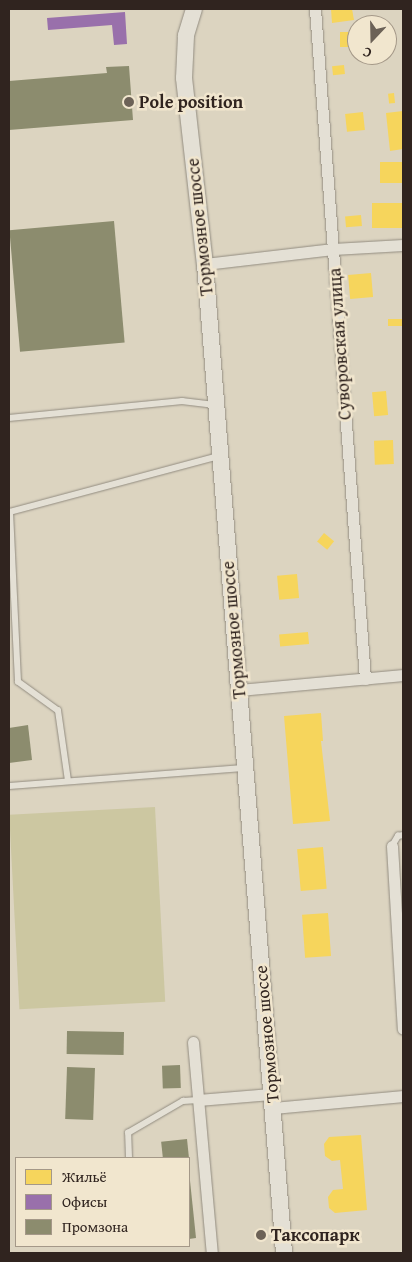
<!DOCTYPE html>
<html>
<head>
<meta charset="utf-8">
<style>
  body { margin:0 }
  #map { position:relative; width:412px; height:1262px; overflow:hidden; background:#dcd4c0; font-family:"Gentium Book Plus",serif }
  div>[style] { position:absolute }
  [style*='--x'] { left:calc(var(--x)*1px); top:calc(var(--y)*1px); width:calc(var(--w)*1px); rotate:calc(var(--a)*1deg) }
  .green>* { inset:0; background:#ccc7a1; transform-origin:0 0 }
  .homes>* { inset:0; background:#f6d55c; transform-origin:0 0 }
  .offices>* { inset:0; background:#9970ab }
  .industry>* { inset:0; background:#8c8c6e; transform-origin:0 0 }
  .roads { filter:drop-shadow(0 0 1px #928c80) drop-shadow(0 0 1px #928c80) }
  .lane>* { height:5.5px; margin:-2.75px; padding:0 2.75px; transform-origin:2.75px; border-radius:2.75px; background:#e4e0d5 }
  .street>* { height:11px; margin:-5.5px; padding:0 5.5px; transform-origin:5.5px; border-radius:5.5px; background:#e4e0d5 }
  .secondary>* { height:16px; margin:-8px; padding:0 8px; transform-origin:8px; border-radius:8px; background:#e4e0d5 }
  .dots>* { width:14px; height:14px; translate:-50% -50%; box-sizing:border-box; border:2px solid #f1e6ce; border-radius:50% }
  span { translate:-50% -50%; white-space:nowrap; text-align:center; line-height:1.15; -webkit-text-stroke:5px #f1e6ce; paint-order:stroke }
  .poi-label { font-size:18px; color:#30241f; font-weight:700 }
  .left { translate:0 -50%; text-align:left }
  .street-label { font-size:18px; color:#30241f }
  .frame { position:absolute; inset:0; border:10px solid #30241f; pointer-events:none }
  .legend { position:absolute; left:15px; top:1157px; width:175px; height:90px; box-sizing:border-box; background:#f1e6ce; border:1px solid #a49888; margin:0; padding:6px 9px; list-style:none; font-size:15px; color:#30241f }
  .legend li { display:flex; align-items:center; gap:10px; height:25px }
  .legend b { width:25px; border:1px solid #a49888 }
  .north { position:absolute; left:347px; top:15px; width:50px; height:50px; box-sizing:border-box; background:#f1e6ce; border:1px solid #a49888; border-radius:50%; rotate:201deg; font-size:14px; font-weight:700; line-height:20px; text-align:center; color:#30241f }
  .north::after { content:''; display:block; margin:auto; width:18px; height:22px; background:#6c6257; clip-path:polygon(50% 0,100% 100%,50% 72%,0 100%) }
</style>
</head>
<body>
<div id="map">
  <div class="green">
    <i style="left:155px;top:807px;width:195px;height:146px;rotate:87deg"></i>
  </div>
  <div class="homes">
    <i style="clip-path:polygon(331px 9px,352px 9px,354px 20px,332px 23px)"></i>
    <i style="left:357px;top:32px;width:15px;height:17px;rotate:90deg"></i>
    <i style="left:344px;top:65px;width:9px;height:12px;rotate:84deg"></i>
    <i style="left:394px;top:93px;width:10px;height:6px;rotate:84deg"></i>
    <i style="clip-path:polygon(403px 111px,403px 149px,390px 151px,386px 113px)"></i>
    <i style="left:363px;top:112px;width:18px;height:18px;rotate:84deg"></i>
    <i style="left:403px;top:162px;width:21px;height:23px;rotate:90deg"></i>
    <i style="left:403px;top:203px;width:25px;height:31px;rotate:90deg"></i>
    <i style="left:361px;top:215px;width:11px;height:16px;rotate:85deg"></i>
    <i style="left:371px;top:273px;width:24px;height:23px;rotate:85deg"></i>
    <i style="left:403px;top:319px;width:7px;height:15px;rotate:90deg"></i>
    <i style="left:386px;top:391px;width:24px;height:14px;rotate:85deg"></i>
    <i style="left:393px;top:440px;width:24px;height:19px;rotate:88deg"></i>
    <i style="left:324px;top:533px;width:13px;height:11px;rotate:39deg"></i>
    <i style="left:297px;top:574px;width:24px;height:20px;rotate:85deg"></i>
    <i style="left:308px;top:632px;width:12px;height:29px;rotate:85deg"></i>
    <i style="clip-path:polygon(321px 713px,323px 741px,321px 741px,330px 821px,293px 824px,284px 716px)"></i>
    <i style="left:323px;top:847px;width:42px;height:26px;rotate:85deg"></i>
    <i style="left:328px;top:913px;width:43px;height:26px;rotate:86deg"></i>
    <i style="clip-path:polygon(361px 1135px,367px 1210px,335px 1213px,329px 1208px,328px 1197px,333px 1190px,343px 1189px,340px 1160px,332px 1161px,325px 1156px,324px 1144px,329px 1137px)"></i>
  </div>
  <div class="offices">
    <i style="clip-path:polygon(125px 12px,127px 44px,114px 45px,112px 25px,48px 30px,47px 18px)"></i>
  </div>
  <div class="industry">
    <i style="clip-path:polygon(129px 66px,133px 120px,9px 130px,9px 81px,107px 73px,106px 67px)"></i>
    <i style="left:114px;top:221px;width:122px;height:105px;rotate:85deg"></i>
    <i style="clip-path:polygon(28px 725px,32px 760px,9px 763px,9px 728px)"></i>
    <i style="left:67px;top:1031px;width:57px;height:23px;rotate:1deg"></i>
    <i style="left:180px;top:1065px;width:23px;height:18px;rotate:88deg"></i>
    <i style="left:67px;top:1067px;width:28px;height:52px;rotate:2deg"></i>
    <i style="left:187px;top:1139px;width:19px;height:26px;rotate:84deg"></i>
    <i style="clip-path:polygon(189px 1171px,196px 1238px,189px 1239px)"></i>
  </div>
  <div class="roads">
    <div class="lane">
      <i style="--x:9;--y:418;--w:174;--a:-5.6"></i>
      <i style="--x:182;--y:401;--w:33;--a:7"></i>
      <i style="--x:68;--y:781;--w:71;--a:-98.1"></i>
      <i style="--x:58;--y:711;--w:49;--a:-144.1"></i>
      <i style="--x:18;--y:682;--w:170;--a:-92.7"></i>
      <i style="--x:10;--y:512;--w:216;--a:-15"></i>
      <i style="--x:9;--y:786;--w:235;--a:-4.4"></i>
      <i style="--x:392;--y:846;--w:12;--a:-59"></i>
      <i style="--x:398;--y:836;--w:5;--a:-11"></i>
      <i style="--x:129;--y:1158;--w:25;--a:-92"></i>
      <i style="--x:128;--y:1133;--w:64;--a:-30.2"></i>
      <i style="--x:183;--y:1101;--w:15;--a:-4"></i>
    </div>
    <div class="street">
      <i style="--x:315;--y:9;--w:672;--a:85.73"></i>
      <i style="--x:205;--y:264;--w:129;--a:-6.7"></i>
      <i style="--x:333;--y:249;--w:70;--a:-3.3"></i>
      <i style="--x:239;--y:690;--w:165;--a:-5.2"></i>
      <i style="--x:392;--y:846;--w:183;--a:86.6"></i>
      <i style="--x:193;--y:1042;--w:212;--a:84.9"></i>
      <i style="--x:198;--y:1100;--w:73;--a:-4.7"></i>
      <i style="--x:273;--y:1108;--w:131;--a:-5.3"></i>
    </div>
    <div class="secondary">
      <i style="--x:194;--y:9;--w:28;--a:107"></i>
      <i style="--x:186;--y:36;--w:42;--a:92.7"></i>
      <i style="--x:184;--y:78;--w:187;--a:83.6"></i>
      <i style="--x:205;--y:264;--w:992;--a:85.43"></i>
    </div>
  </div>
  <div class="dots">
    <i style="left:129px;top:102px;background:#6c6257"></i>
    <i style="left:261px;top:1235px;background:#6c6257"></i>
  </div>
  <div class="poi-label">
    <span class="left" style="left:139px;top:102px">Pole position</span>
    <span class="left" style="left:271px;top:1235px">Таксопарк</span>
  </div>
  <div class="street-label">
    <span style="left:200px;top:227px;rotate:-96deg">Тормозное шоссе</span>
    <span style="left:340px;top:344px;rotate:-94deg">Суворовская улица</span>
    <span style="left:234px;top:630px;rotate:-95deg">Тормозное шоссе</span>
    <span style="left:267px;top:1034px;rotate:-95deg">Тормозное шоссе</span>
  </div>
  <div class="frame"></div>
  <ul class="legend">
  <li><b style="height:14px;background:#f6d55c"></b>Жильё</li>
  <li><b style="height:14px;background:#9970ab"></b>Офисы</li>
  <li><b style="height:14px;background:#8c8c6e"></b>Промзона</li>
  </ul>
  <div class="north">С</div>
</div>
</body>
</html>
